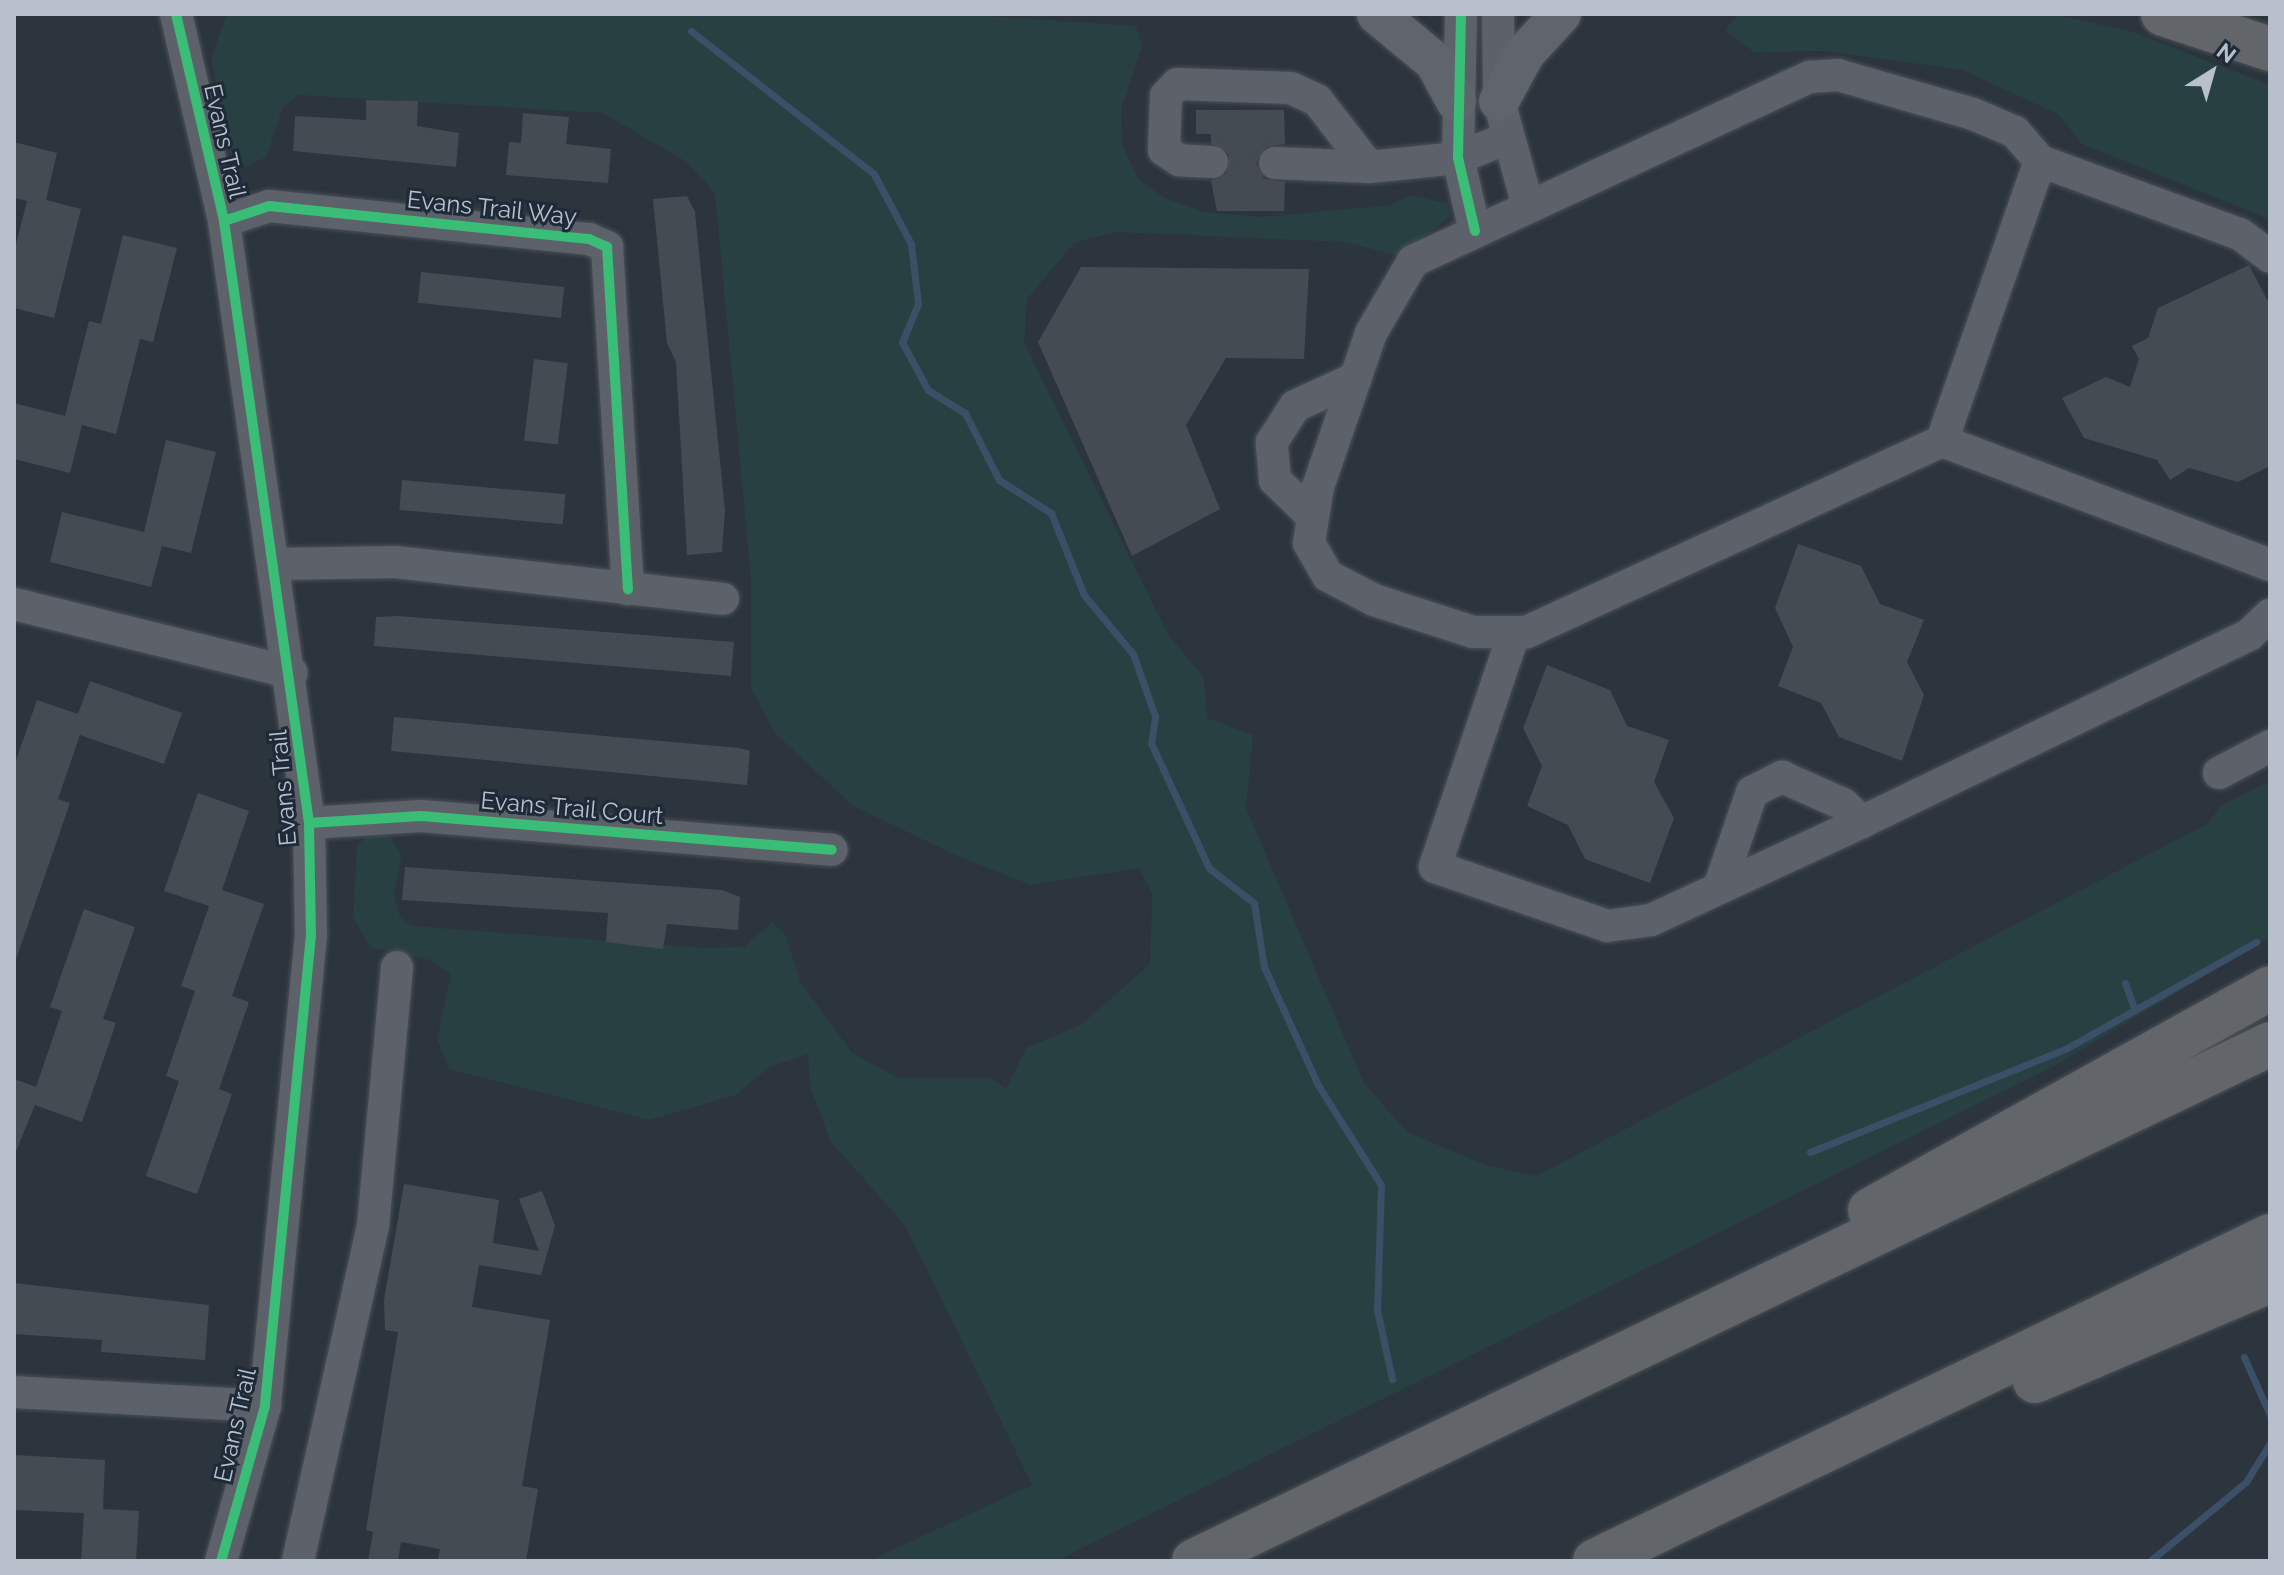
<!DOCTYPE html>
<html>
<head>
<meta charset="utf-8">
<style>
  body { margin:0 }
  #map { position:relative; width:2284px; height:1575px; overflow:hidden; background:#2c343d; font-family:Raleway,sans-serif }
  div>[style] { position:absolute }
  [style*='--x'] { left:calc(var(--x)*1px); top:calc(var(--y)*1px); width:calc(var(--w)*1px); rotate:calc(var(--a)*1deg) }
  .green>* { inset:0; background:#294042 }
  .stream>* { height:7px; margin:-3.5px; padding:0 3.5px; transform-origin:3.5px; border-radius:3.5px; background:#3b4f67 }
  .building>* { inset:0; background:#454b52; transform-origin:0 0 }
  .roads { filter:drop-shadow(0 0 2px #4b5057) drop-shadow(0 0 2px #4b5057) }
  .minor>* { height:32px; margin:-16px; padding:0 16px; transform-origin:16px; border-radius:16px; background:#5d626a }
  .major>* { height:40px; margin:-20px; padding:0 20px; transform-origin:20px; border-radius:20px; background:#60656b }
  .highway>* { height:44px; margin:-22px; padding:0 22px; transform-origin:22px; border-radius:22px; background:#62666a }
  .cycleway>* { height:10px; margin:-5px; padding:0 5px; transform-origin:5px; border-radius:5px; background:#3abd76 }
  span { translate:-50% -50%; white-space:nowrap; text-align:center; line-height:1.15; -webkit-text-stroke:6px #1f2a38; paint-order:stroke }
  .street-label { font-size:24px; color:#b8c0cc }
  .frame { position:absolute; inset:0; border:16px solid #b8c0cc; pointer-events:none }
  .north { position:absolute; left:2172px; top:32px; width:80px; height:80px; -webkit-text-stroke:6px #1f2a38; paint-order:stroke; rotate:37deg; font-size:22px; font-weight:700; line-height:32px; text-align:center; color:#b8c0cc }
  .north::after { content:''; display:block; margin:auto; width:28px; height:36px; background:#b8c0cc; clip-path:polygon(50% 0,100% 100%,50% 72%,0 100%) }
</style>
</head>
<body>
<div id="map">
  <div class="green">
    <i style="clip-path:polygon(227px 14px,956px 14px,1136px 26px,1142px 45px,1121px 109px,1123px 146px,1138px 179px,1165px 198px,1204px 212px,1261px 217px,1390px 205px,1412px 195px,1448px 204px,1450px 217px,1398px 256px,1346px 242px,1116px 232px,1074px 243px,1027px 299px,1024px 342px,1167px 633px,1204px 678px,1207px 718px,1253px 735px,1246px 808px,1364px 1083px,1407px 1132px,1485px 1165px,1536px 1176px,2207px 824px,2221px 806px,2270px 781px,2270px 937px,2054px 1066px,1056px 1561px,869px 1561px,1032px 1485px,905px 1225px,831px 1142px,810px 1087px,808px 1054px,770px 1067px,735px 1095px,649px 1120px,449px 1069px,437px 1039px,451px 974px,430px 960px,370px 947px,353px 917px,357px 845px,374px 832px,390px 836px,402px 856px,394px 894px,400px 917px,412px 926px,703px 948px,744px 947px,772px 922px,786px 936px,800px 981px,852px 1053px,898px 1078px,991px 1078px,1006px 1089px,1026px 1048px,1081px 1025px,1150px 964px,1152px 893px,1139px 868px,1031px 885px,955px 855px,852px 805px,776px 734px,751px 689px,751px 579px,715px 193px,687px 162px,603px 113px,298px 95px,283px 107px,266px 157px,245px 167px,230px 152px,211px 59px)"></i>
    <i style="clip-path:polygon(1739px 14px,2052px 14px,2130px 31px,2270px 85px,2270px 219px,2082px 144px,2058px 114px,1963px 70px,1824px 51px,1754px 52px,1725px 30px)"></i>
  </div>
  <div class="stream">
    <i style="--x:691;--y:31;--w:232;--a:38"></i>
    <i style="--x:874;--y:174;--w:79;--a:62.1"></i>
    <i style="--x:911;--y:244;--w:60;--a:83.3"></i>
    <i style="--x:918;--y:304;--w:41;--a:112.8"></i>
    <i style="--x:902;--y:342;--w:55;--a:61.6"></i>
    <i style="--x:928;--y:390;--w:44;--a:31.9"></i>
    <i style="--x:965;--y:413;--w:75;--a:63.1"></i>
    <i style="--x:999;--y:480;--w:62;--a:32.4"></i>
    <i style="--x:1051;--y:513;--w:88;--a:68.1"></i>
    <i style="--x:1084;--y:595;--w:77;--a:50.3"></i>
    <i style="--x:1133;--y:654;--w:66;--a:70.5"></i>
    <i style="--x:1155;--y:716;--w:27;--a:98"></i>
    <i style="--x:1151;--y:743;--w:138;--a:65.1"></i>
    <i style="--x:1209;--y:868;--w:57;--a:37.9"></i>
    <i style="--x:1254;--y:903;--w:65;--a:81.1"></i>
    <i style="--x:1264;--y:967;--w:130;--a:65.4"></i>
    <i style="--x:1318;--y:1085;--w:118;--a:57.8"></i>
    <i style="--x:1381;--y:1185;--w:125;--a:91.8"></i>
    <i style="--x:1377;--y:1310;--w:71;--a:77.7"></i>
    <i style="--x:2125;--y:983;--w:27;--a:70"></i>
    <i style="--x:1810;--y:1152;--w:277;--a:-22"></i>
    <i style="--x:2067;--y:1048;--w:217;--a:-29.3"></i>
    <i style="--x:2244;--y:1357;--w:64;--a:65.9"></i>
    <i style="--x:2150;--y:1561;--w:124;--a:-39.5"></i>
    <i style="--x:2246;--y:1482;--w:46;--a:-58.4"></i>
  </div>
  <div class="building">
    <i style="clip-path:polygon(366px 100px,418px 101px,417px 126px,459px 133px,456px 167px,293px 151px,295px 116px,366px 120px)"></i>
    <i style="clip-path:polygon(1196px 110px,1284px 110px,1285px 144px,1266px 147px,1256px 163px,1264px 179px,1285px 182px,1284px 211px,1217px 211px,1211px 181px,1227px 173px,1229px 154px,1211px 143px,1211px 134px,1196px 134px)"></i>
    <i style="clip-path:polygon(523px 113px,569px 117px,566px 144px,611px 149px,608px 183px,506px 175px,509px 142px,521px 143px)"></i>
    <i style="clip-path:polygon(14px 142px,57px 153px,46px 200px,81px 209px,54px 318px,14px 308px,14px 252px,27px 201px,14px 198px)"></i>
    <i style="clip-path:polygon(687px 196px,695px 212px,725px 511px,722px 552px,687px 555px,676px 362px,667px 343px,653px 199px)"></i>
    <i style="clip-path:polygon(123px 235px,177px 248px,153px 342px,140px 339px,116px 434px,82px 425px,70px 473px,14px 459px,14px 403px,65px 416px,89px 321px,101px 324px)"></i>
    <i style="clip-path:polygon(2249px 265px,2270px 305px,2270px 466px,2238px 482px,2189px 468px,2170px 480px,2157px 460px,2084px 438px,2062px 398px,2106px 377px,2130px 387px,2139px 359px,2132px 346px,2148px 338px,2158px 308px)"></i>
    <i style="clip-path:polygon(1081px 267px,1309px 269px,1304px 359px,1226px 358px,1186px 425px,1220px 509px,1132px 556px,1038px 342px)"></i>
    <i style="left:421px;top:272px;width:144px;height:31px;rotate:6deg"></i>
    <i style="left:534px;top:359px;width:34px;height:82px;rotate:7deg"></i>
    <i style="clip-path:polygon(166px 440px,216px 452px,191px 553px,162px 546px,151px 587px,50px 562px,62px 512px,144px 532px)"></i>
    <i style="left:402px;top:480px;width:164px;height:30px;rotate:5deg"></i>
    <i style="clip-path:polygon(1798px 544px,1861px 566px,1880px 604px,1924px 620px,1907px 662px,1924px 695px,1902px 761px,1839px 737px,1821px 703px,1778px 686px,1793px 647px,1775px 608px)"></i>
    <i style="clip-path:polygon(397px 616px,734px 642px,731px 676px,374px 646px,376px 617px)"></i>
    <i style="clip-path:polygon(1547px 665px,1610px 690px,1627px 726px,1669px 740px,1654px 782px,1674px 818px,1650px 883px,1585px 859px,1568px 825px,1527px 806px,1542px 766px,1523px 728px)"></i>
    <i style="clip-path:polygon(90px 681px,182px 713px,164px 764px,80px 735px,58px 799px,70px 803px,14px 965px,14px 766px,37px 700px,78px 714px)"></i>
    <i style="clip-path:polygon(394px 717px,739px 748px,750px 751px,747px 785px,391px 751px)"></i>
    <i style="clip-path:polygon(198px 793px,249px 811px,222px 890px,264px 904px,232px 996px,249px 1002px,219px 1089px,232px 1094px,197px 1194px,146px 1176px,179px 1081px,166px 1076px,195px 991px,181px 986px,209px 906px,164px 891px)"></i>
    <i style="clip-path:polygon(405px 867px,722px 890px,740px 897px,738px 930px,667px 924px,663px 949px,606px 942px,608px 913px,402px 900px)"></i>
    <i style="clip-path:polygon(84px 909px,135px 927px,103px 1019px,116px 1023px,82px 1122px,35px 1105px,14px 1156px,14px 1079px,36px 1087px,62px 1011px,50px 1007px)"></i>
    <i style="clip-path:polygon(404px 1184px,499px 1200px,493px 1243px,539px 1251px,519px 1199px,542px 1191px,555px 1226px,541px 1275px,479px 1265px,472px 1307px,550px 1320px,522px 1486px,538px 1489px,526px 1561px,448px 1561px,438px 1559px,440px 1549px,401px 1542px,398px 1561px,368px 1561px,373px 1532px,366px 1530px,398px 1332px,385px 1330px,384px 1300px)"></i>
    <i style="clip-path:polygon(14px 1283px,209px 1305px,205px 1360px,101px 1352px,102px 1340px,14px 1334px)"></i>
    <i style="clip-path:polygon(14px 1455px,105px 1460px,103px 1509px,139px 1511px,136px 1561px,81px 1561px,84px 1513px,14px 1510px)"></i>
  </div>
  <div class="roads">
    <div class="minor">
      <i style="--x:176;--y:14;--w:212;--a:76.9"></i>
      <i style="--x:224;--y:221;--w:608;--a:81.96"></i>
      <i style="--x:309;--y:823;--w:112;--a:89"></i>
      <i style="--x:311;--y:935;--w:473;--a:95.6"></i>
      <i style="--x:265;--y:1406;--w:161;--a:105.8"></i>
      <i style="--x:1461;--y:14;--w:144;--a:91.2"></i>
      <i style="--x:1458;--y:158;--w:75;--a:76.9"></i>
      <i style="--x:1498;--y:14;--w:87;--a:89.3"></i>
      <i style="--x:1499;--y:101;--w:109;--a:74.6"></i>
      <i style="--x:1838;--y:75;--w:141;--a:16.1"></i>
      <i style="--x:1973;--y:114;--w:46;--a:23.2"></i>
      <i style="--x:2015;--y:132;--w:38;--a:49"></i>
      <i style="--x:2040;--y:161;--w:297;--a:109.3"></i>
      <i style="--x:1942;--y:441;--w:458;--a:155.3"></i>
      <i style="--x:1526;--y:632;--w:53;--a:180"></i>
      <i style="--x:1473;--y:632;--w:104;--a:-162.1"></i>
      <i style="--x:1374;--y:600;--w:52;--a:-152.4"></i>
      <i style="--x:1328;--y:576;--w:38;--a:-120"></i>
      <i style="--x:1309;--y:543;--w:57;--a:-80.9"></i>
      <i style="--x:1318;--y:487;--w:163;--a:-71"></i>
      <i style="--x:1371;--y:333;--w:83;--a:-59.7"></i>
      <i style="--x:1413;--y:261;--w:438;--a:-24.9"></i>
      <i style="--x:1810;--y:77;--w:28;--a:-4"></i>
      <i style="--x:2040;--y:161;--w:213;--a:20.1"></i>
      <i style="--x:2240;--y:234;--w:38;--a:37"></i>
      <i style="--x:1212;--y:162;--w:33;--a:-177"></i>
      <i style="--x:1179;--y:160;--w:18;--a:-146"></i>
      <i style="--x:1164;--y:150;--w:54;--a:-87.9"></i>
      <i style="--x:1166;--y:96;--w:16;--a:-47"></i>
      <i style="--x:1177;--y:84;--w:114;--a:2"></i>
      <i style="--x:1291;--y:88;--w:29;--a:25"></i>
      <i style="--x:1317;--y:100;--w:85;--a:52.2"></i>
      <i style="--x:1275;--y:163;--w:94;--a:2.4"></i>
      <i style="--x:1369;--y:167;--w:89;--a:-5.8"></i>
      <i style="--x:1458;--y:158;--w:51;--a:-22"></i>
      <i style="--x:224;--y:221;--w:47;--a:-18.4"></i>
      <i style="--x:269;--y:206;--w:322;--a:5.9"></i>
      <i style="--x:589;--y:239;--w:20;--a:24"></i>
      <i style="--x:607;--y:247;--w:343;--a:86.5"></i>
      <i style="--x:1942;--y:441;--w:351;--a:20.7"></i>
      <i style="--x:1312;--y:516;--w:52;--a:-135.8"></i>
      <i style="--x:1275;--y:480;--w:38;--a:-95"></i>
      <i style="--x:1272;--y:442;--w:43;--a:-57.4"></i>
      <i style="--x:1295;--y:406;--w:67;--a:-24.7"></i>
      <i style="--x:275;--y:564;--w:120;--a:-1"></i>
      <i style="--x:395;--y:562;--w:330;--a:6.4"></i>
      <i style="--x:14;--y:604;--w:286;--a:13.9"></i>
      <i style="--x:1514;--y:633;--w:247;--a:108.7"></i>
      <i style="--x:1435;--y:867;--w:182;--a:18.9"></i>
      <i style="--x:1607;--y:926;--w:44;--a:-7.8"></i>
      <i style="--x:1651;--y:920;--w:233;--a:-24.9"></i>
      <i style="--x:1862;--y:822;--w:430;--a:-25.8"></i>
      <i style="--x:2249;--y:635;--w:29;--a:-44"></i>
      <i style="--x:2219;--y:773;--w:58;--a:-27.9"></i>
      <i style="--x:309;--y:823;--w:112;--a:-3.6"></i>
      <i style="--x:421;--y:816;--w:412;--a:4.7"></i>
      <i style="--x:1719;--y:888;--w:102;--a:-71"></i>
      <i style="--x:1752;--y:792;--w:34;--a:-27"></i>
      <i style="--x:1782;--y:777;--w:67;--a:23.9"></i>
      <i style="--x:1843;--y:804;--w:26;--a:43"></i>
      <i style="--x:14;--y:1392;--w:251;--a:3.2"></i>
      <i style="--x:298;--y:1561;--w:343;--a:-77.4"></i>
      <i style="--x:373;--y:1226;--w:260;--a:-84.7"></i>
    </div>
    <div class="major">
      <i style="--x:1377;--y:14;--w:75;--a:39.6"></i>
      <i style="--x:1435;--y:62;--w:44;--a:61.7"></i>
      <i style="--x:1499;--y:101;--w:55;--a:-61.6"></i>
      <i style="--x:1525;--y:53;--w:53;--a:-47.3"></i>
    </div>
    <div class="highway">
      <i style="--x:2163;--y:14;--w:113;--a:18.1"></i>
      <i style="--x:1870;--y:1210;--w:457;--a:-29"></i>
      <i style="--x:2035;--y:1381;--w:255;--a:-23.1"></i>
      <i style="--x:1194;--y:1561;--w:1194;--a:-25.66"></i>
      <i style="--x:1595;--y:1561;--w:749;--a:-25.71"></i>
    </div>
  </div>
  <div class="cycleway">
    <i style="--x:176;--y:14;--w:212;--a:76.9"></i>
    <i style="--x:224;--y:221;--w:608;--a:81.96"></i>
    <i style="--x:309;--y:823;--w:112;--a:89"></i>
    <i style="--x:311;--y:935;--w:473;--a:95.6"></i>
    <i style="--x:265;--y:1406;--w:161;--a:105.8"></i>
    <i style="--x:1461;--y:14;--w:144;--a:91.2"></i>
    <i style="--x:1458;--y:158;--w:75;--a:76.9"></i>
    <i style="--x:224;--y:221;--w:47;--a:-18.4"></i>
    <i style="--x:269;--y:206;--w:322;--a:5.9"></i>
    <i style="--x:589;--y:239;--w:20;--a:24"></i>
    <i style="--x:607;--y:247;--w:343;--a:86.5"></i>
    <i style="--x:309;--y:823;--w:112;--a:-3.6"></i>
    <i style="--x:421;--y:816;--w:412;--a:4.7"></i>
  </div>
  <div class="street-label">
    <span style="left:225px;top:141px;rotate:77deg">Evans Trail</span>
    <span style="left:492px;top:208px;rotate:6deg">Evans Trail Way</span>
    <span style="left:283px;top:788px;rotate:-95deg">Evans Trail</span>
    <span style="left:572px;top:808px;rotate:5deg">Evans Trail Court</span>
    <span style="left:235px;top:1425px;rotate:-77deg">Evans Trail</span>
  </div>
  <div class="frame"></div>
  <div class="north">N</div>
</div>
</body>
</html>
